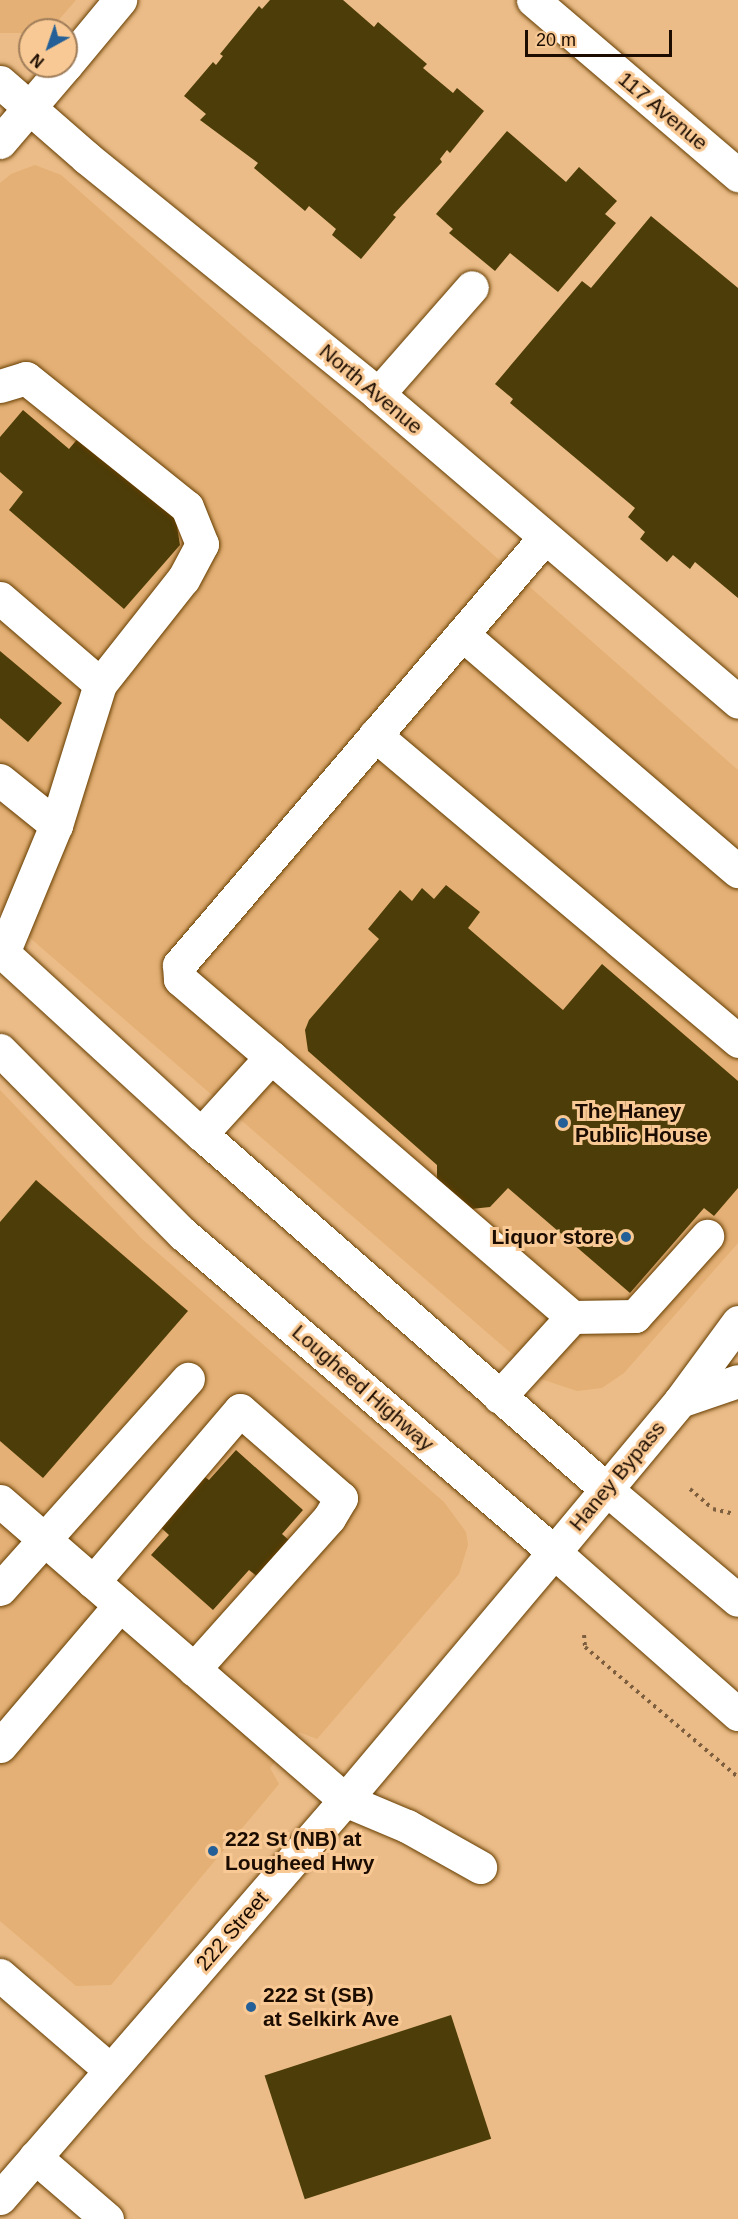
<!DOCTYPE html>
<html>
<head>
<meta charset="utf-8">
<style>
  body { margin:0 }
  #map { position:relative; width:738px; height:2219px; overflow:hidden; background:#ebbc87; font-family:Arial,sans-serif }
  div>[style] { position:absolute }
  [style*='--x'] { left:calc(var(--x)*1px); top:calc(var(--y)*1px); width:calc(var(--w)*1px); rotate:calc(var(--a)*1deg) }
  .built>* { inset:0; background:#e4b075 }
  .building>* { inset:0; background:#4d3d08; transform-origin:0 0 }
  .path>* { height:4px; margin-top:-2px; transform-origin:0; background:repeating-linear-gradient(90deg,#7d5f3f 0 3px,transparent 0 7.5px) }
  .roads { filter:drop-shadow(0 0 2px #663e01) drop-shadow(0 0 2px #663e01) }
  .minor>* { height:33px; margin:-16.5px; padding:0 16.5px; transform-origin:16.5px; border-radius:16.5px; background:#fff }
  .major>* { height:33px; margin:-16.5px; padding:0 16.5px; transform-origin:16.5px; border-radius:16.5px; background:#fff }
  .highway>* { height:33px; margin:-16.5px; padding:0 16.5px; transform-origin:16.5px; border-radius:16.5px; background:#fff }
  .dots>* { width:16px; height:16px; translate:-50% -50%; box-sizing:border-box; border:3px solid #f8c994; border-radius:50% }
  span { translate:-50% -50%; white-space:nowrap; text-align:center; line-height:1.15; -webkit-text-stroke:6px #f8c994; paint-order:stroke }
  .street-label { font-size:21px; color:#1c0c00 }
  .poi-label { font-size:21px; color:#1c0c00; font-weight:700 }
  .left { translate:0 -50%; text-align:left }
  .right { translate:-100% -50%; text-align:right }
  .north { position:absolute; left:18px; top:18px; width:60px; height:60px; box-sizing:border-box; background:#f8c994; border:2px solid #a07d59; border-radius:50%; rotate:220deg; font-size:16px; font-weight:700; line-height:24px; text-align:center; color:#1c0c00 }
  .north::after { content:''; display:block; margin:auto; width:21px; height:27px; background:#246097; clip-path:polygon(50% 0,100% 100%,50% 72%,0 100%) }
  .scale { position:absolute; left:525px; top:30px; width:147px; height:27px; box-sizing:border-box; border:3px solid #1c0c00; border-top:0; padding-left:8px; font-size:18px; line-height:21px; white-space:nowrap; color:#1c0c00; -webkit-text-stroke:4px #f8c994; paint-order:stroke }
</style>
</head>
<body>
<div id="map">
  <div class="built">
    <i style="clip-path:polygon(0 0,76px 0,50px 30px,30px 33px,0 33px)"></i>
    <i style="clip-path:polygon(35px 165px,61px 175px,738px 770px,738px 1243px,624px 1373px,602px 1388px,577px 1391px,541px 1379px,0 912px,0 183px,11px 174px)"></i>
    <i style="clip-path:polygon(0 1090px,142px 1239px,444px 1502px,466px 1532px,468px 1545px,459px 1574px,317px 1739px,299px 1732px,270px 1768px,279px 1784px,111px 1985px,76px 1986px,0 1921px)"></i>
  </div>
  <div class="building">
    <i style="clip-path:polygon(270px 0,343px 0,374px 27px,378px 22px,427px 64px,423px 68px,453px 93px,457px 88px,484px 111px,450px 153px,447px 150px,440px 159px,442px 162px,393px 215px,396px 217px,361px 259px,332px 235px,336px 229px,309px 206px,305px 211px,254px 168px,258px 163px,200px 120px,206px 114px,184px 96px,213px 62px,216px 65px,223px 56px,220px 54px,259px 6px,262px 9px)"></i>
    <i style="clip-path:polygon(507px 131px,566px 182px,579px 167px,617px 201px,605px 214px,616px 223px,558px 292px,510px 253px,495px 271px,449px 233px,453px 229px,436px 214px)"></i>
    <i style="clip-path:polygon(651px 216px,738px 288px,738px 598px,695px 562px,690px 569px,673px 555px,667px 562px,640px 539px,645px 532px,628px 517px,635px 508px,510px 403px,513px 399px,495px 384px,582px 281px,591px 288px)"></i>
    <i style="clip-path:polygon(23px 410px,69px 449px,80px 436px,176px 520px,180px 545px,124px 609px,9px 510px,23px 492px,0 472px,0 437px)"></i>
    <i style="clip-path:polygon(0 651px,62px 703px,28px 742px,0 718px)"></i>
    <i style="clip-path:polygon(446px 885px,480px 912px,468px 928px,563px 1010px,602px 964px,738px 1081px,738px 1188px,714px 1216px,704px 1208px,630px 1293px,508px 1188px,490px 1207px,471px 1209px,437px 1184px,437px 1165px,308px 1051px,305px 1030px,309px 1020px,379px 939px,368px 929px,400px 890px,412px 901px,422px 888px,434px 899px)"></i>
    <i style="clip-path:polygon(36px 1180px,188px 1311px,43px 1478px,0 1441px,0 1222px)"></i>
    <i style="clip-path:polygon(236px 1450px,303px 1510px,282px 1534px,291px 1542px,259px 1578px,249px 1570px,213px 1610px,151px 1555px,169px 1535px,158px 1525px,202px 1475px,209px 1480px)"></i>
    <i style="left:451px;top:2015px;width:130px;height:196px;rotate:72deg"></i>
  </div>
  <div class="path">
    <i style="--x:690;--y:1489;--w:30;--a:41"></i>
    <i style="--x:713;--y:1509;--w:22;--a:13"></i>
    <i style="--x:584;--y:1635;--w:12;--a:85"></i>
    <i style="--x:585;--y:1647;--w:201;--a:40.4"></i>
  </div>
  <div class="roads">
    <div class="minor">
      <i style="--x:533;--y:0;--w:270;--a:40.5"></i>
      <i style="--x:66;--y:65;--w:85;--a:-50.3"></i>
      <i style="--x:0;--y:82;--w:116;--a:41.1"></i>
      <i style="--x:87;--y:158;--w:375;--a:39"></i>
      <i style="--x:378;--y:394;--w:474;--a:40.5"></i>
      <i style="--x:0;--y:142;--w:100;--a:-49.5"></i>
      <i style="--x:0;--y:386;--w:27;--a:-17"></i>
      <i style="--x:26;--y:378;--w:206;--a:38.7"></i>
      <i style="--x:187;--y:507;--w:40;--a:68"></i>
      <i style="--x:202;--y:544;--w:40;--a:118"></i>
      <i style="--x:183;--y:579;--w:134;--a:128.3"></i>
      <i style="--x:378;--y:394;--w:142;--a:-48.7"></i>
      <i style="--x:0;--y:598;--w:132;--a:40.7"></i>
      <i style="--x:100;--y:684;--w:148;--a:107.3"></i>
      <i style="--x:56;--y:825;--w:139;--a:112.5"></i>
      <i style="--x:462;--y:634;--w:364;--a:40.7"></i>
      <i style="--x:375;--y:735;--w:475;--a:40.1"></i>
      <i style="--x:0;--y:780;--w:72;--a:38.8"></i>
      <i style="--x:271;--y:1057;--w:120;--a:-139.4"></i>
      <i style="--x:180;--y:979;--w:14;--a:-94"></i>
      <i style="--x:179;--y:965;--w:563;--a:-49.46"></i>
      <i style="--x:201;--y:1134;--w:104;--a:-47.7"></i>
      <i style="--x:271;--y:1057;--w:398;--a:40.8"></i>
      <i style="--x:572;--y:1317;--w:108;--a:132.4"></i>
      <i style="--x:572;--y:1317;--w:63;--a:-0.9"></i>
      <i style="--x:635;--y:1316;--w:108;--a:-48"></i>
      <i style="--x:0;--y:1501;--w:457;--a:40.9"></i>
      <i style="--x:345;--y:1800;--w:67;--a:22.8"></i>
      <i style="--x:407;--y:1826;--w:84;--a:29.3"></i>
      <i style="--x:93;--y:1582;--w:226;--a:-49.5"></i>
      <i style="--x:240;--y:1410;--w:134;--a:41.1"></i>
      <i style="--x:341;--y:1498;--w:23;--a:121"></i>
      <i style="--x:329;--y:1518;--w:203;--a:131.8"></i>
      <i style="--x:0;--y:1589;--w:282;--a:-48.2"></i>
      <i style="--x:0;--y:1746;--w:185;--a:-49.6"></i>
      <i style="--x:0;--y:1975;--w:145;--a:40.8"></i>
      <i style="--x:35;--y:2157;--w:95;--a:40.7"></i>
      <i style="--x:0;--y:2198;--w:527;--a:-49.08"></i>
      <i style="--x:345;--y:1800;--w:324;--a:-49.9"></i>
    </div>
    <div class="major">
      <i style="--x:0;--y:950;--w:273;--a:42.5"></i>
      <i style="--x:201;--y:1134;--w:539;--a:41.24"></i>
      <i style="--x:0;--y:1050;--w:260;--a:45.2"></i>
      <i style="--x:183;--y:1234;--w:489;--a:40.6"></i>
    </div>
    <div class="highway">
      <i style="--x:738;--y:1322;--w:98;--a:126.3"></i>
      <i style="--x:680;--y:1401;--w:197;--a:129.8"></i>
      <i style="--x:554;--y:1552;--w:245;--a:41.4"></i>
      <i style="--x:680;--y:1401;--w:61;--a:-19"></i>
      <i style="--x:606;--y:1489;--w:172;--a:40.1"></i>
    </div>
  </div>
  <div class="dots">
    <i style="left:563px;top:1123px;background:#246097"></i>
    <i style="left:626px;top:1237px;background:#246097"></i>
    <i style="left:213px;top:1851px;background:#246097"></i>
    <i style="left:251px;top:2007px;background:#246097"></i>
  </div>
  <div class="street-label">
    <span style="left:663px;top:111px;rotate:40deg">117 Avenue</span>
    <span style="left:371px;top:389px;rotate:40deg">North Avenue</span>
    <span style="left:363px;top:1388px;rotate:41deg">Lougheed Highway</span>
    <span style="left:617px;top:1476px;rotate:-50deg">Haney Bypass</span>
    <span style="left:232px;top:1931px;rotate:-49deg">222 Street</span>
  </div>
  <div class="poi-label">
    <span class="left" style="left:575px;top:1123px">The Haney<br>Public House</span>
    <span class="right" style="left:614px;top:1237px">Liquor store</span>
    <span class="left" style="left:225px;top:1851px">222 St (NB) at<br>Lougheed Hwy</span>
    <span class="left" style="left:263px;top:2007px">222 St (SB)<br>at Selkirk Ave</span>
  </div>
  <div class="north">N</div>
  <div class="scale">20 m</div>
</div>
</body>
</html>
